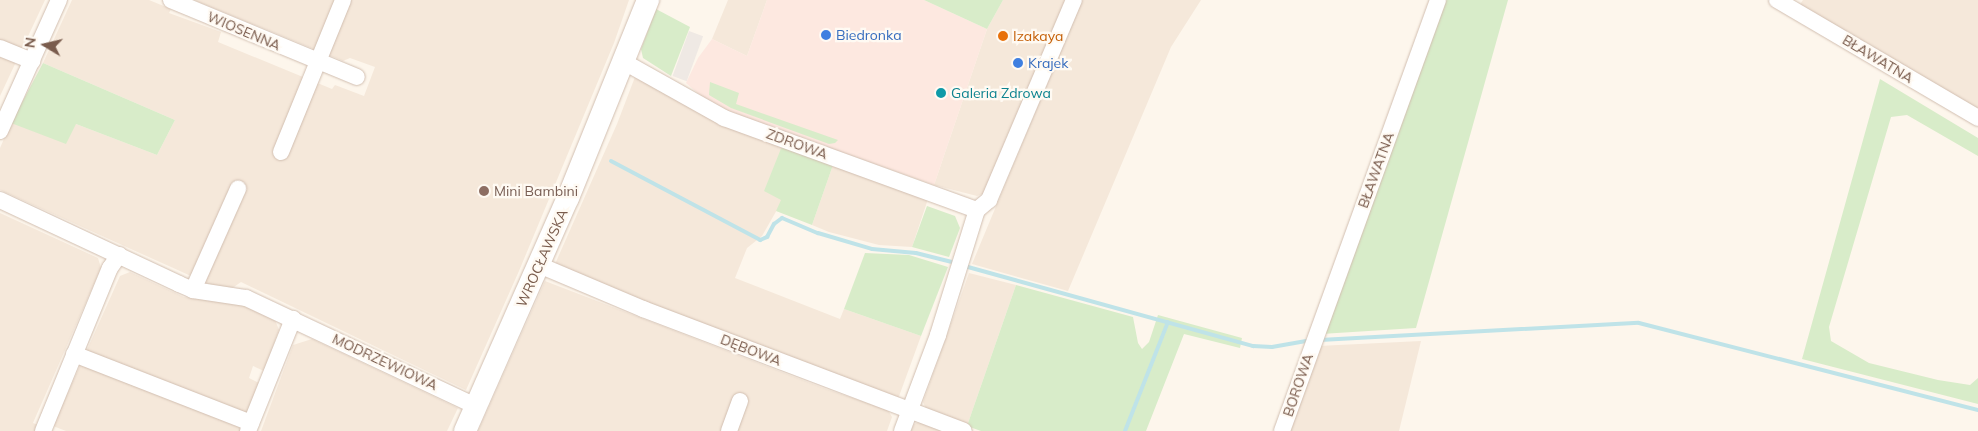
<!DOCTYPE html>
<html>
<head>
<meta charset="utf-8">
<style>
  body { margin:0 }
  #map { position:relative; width:1978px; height:431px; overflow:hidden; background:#fdf6ec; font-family:Mulish,sans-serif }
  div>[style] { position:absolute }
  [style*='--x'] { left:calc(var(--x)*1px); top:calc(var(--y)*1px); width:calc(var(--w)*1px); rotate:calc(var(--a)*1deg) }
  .residential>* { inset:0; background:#f5e8da }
  .commercial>* { inset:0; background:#fde8e0 }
  .industrial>* { inset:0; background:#efe9e4; transform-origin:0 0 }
  .green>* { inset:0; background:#d8ecc9 }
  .stream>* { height:4px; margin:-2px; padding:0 2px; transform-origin:2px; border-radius:2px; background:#bfe3e8 }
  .roads { filter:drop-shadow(0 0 1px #d1beb0) drop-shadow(0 0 1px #d1beb0) }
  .street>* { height:16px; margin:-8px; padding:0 8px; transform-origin:8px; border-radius:8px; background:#fff }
  .secondary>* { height:22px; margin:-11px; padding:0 11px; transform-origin:11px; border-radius:11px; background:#fff }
  .dots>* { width:14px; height:14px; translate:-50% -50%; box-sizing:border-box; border:2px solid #fffaf3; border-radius:50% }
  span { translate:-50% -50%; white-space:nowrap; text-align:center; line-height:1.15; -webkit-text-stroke:4.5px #fffaf3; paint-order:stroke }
  .street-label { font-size:14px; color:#7a5c4d }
  .shop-label { font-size:14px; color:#366cbe }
  .left { translate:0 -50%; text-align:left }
  .food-label { font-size:14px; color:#c56008 }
  .culture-label { font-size:14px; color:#0d838f }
  .education-label { font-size:14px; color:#785e54 }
  .north { position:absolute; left:20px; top:20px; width:50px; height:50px; -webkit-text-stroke:4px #fffaf3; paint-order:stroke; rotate:279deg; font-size:14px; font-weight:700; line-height:20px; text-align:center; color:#7a5c4d }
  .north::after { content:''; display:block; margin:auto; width:18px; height:22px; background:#7a5c4d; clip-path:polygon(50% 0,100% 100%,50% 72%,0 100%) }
</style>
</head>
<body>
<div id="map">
  <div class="residential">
    <i style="clip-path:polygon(0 0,45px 0,0 96px)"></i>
    <i style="clip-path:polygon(72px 0,149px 0,171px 9px,169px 13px,221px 32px,218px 42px,332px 89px,335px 85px,364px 96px,375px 67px,350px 58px,343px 61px,194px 0,629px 0,614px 43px,519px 271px,466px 390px,241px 282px,231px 289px,222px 290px,0 190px,0 148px,11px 123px,76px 124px,157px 155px,175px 120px,43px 63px)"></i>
    <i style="clip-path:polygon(728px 0,767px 0,747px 56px,712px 39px)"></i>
    <i style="clip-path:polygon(1003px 0,1066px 0,987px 192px,977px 196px,934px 185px,987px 29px)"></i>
    <i style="clip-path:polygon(1082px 0,1201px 0,1171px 47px,1068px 291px,972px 264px)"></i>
    <i style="clip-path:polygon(1803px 0,1978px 0,1978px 111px,1799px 6px)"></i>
    <i style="clip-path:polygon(635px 77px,782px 146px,782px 201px,762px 236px,747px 248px,735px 278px,840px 319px,844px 309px,921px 336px,898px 399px,691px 323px,555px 264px,617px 124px)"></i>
    <i style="clip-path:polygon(833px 165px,928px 199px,912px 247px,879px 245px,829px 232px,812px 225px)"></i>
    <i style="clip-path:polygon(0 213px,98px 258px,101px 268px,33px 423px,38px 425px,36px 431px,0 431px)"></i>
    <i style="clip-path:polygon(130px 272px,184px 297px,237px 303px,275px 320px,279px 330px,264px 371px,253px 366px,249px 378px,259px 383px,241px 431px,66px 431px,53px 426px,120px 276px)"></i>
    <i style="clip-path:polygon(969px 273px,1016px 285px,967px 426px,926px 409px,923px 402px)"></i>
    <i style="clip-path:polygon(545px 281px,826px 389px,888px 410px,892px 417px,887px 431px,478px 431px)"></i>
    <i style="clip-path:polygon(312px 339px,458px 408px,447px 431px,261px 431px,293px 345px)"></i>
    <i style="clip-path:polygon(1421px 341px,1399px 431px,1288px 431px,1318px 346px)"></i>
    <i style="clip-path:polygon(921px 421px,951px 431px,911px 431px,914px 424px)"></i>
  </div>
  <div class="commercial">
    <i style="clip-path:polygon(767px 0,924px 0,987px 29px,934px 185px,733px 114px,707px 101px,686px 83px,698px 58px,712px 39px,747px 56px)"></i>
  </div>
  <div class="industrial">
    <i style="left:689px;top:31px;width:15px;height:48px;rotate:20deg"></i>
  </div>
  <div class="green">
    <i style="clip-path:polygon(924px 0,1003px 0,987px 29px)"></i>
    <i style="clip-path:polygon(1445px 0,1508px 0,1416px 328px,1321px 334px)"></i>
    <i style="clip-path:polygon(656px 9px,690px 27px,671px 76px,643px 58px,641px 49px)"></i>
    <i style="clip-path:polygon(43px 63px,175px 120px,157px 155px,76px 124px,66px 144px,11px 123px)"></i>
    <i style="clip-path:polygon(1880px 79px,1978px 138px,1978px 156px,1907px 115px,1891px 117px,1829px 327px,1831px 341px,1869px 363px,1938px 380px,1970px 385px,1978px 378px,1978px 404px,1802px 359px)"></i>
    <i style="clip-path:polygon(710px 82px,739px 93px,736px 104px,838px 140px,835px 143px,829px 144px,731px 108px,709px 95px)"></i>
    <i style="clip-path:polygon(782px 146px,833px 165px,812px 225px,776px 211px,781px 200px,764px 191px)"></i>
    <i style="clip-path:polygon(927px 206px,955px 216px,960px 228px,949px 257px,912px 247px)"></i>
    <i style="clip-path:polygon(865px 253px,909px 255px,948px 267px,921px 336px,844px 309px)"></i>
    <i style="clip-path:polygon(1016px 285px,1133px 317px,1138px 343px,1142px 349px,1149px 342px,1158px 315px,1242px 338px,1240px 348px,1184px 334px,1146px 431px,981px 431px,967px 426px)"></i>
  </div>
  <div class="stream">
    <i style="--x:611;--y:161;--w:169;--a:27.9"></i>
    <i style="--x:760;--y:240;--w:8;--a:-23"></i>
    <i style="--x:767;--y:237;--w:15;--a:-62"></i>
    <i style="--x:774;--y:224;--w:10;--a:-37"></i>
    <i style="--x:782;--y:218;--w:39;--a:23"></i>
    <i style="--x:818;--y:233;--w:56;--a:16.5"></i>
    <i style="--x:872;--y:249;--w:44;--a:5.2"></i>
    <i style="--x:916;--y:253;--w:36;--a:14"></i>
    <i style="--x:968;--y:267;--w:296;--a:15.5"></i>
    <i style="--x:1253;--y:346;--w:19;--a:3"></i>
    <i style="--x:1272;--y:347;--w:36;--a:-10"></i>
    <i style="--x:1320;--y:340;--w:319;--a:-3.1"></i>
    <i style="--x:1639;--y:323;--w:350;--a:14.4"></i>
    <i style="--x:1125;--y:431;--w:117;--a:-68.5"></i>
  </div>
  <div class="roads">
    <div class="street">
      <i style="--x:171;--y:0;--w:201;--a:22.5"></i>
      <i style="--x:1777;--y:0;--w:233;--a:30.4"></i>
      <i style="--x:0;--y:48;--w:35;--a:22"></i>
      <i style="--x:624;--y:62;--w:115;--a:29.2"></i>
      <i style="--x:724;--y:118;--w:269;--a:20"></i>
      <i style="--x:0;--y:131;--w:144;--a:-65.8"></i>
      <i style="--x:281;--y:152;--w:164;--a:-67.8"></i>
      <i style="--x:0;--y:200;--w:198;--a:25.1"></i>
      <i style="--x:179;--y:284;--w:15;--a:23"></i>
      <i style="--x:193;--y:290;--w:54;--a:8.6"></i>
      <i style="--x:246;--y:298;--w:254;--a:25.2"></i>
      <i style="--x:539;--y:265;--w:113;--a:22.9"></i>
      <i style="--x:643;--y:309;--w:343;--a:20.8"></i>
      <i style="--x:193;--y:290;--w:111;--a:-66"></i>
      <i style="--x:74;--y:354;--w:190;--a:21.3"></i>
      <i style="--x:43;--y:431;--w:176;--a:-67.7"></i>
      <i style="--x:110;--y:268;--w:16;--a:-55"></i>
      <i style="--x:248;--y:431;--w:121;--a:-68.1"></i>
      <i style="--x:729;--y:431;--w:32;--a:-70"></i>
      <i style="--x:902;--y:431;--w:103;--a:-69.4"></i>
      <i style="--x:938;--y:335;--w:131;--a:-72.7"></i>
      <i style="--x:977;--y:210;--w:16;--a:-40"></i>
      <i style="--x:989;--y:200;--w:217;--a:-67"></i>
      <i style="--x:1282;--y:431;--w:458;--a:-70.1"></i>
    </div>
    <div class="secondary">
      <i style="--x:465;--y:431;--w:255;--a:-66.2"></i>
      <i style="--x:568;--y:198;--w:214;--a:-68"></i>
    </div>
  </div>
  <div class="dots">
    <i style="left:826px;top:35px;background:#3f7fe0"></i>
    <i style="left:1003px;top:36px;background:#e8710a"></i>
    <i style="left:1018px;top:63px;background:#3f7fe0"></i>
    <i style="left:941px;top:93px;background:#0f9aa8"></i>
    <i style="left:484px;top:191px;background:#8d6e63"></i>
  </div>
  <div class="street-label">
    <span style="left:244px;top:31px;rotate:23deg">WIOSENNA</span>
    <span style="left:1878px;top:59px;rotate:31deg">BŁAWATNA</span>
    <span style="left:797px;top:144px;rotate:20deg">ZDROWA</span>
    <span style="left:1376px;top:170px;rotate:-70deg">BŁAWATNA</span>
    <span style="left:542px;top:258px;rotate:-66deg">WROCŁAWSKA</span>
    <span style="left:751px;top:350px;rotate:21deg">DĘBOWA</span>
    <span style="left:385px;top:362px;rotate:25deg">MODRZEWIOWA</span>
    <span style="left:1298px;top:385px;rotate:-71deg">BOROWA</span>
  </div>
  <div class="shop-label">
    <span class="left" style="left:836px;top:35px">Biedronka</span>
    <span class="left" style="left:1028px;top:63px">Krajek</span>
  </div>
  <div class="food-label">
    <span class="left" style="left:1013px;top:36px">Izakaya</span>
  </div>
  <div class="culture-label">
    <span class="left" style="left:951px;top:93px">Galeria Zdrowa</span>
  </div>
  <div class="education-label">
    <span class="left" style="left:494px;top:191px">Mini Bambini</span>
  </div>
  <div class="north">N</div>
</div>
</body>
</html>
